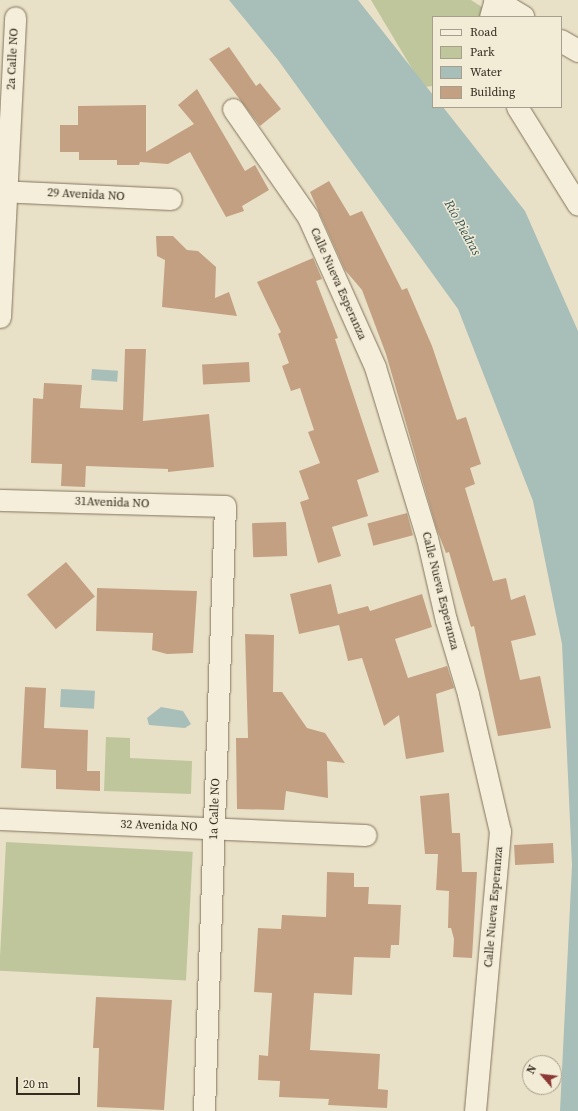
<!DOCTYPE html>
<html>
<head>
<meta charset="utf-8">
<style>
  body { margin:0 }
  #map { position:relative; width:578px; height:1111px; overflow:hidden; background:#e9e1c7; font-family:"Source Serif 4",serif }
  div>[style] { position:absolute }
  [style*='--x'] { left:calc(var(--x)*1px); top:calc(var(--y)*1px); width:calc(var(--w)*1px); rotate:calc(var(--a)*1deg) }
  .green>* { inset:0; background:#bfc69c; transform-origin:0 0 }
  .water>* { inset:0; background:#a8beb9; transform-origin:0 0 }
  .building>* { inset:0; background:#c3a081; transform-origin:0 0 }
  .roads { filter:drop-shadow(0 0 1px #83745e) drop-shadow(0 0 1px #83745e) }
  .street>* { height:21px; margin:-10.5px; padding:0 10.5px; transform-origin:10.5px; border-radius:10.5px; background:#f5eeda }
  .secondary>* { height:22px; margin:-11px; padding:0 11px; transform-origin:11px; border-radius:11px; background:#f5eeda }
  span { translate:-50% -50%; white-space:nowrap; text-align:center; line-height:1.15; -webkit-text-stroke:3px #f2ebd6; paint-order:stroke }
  .street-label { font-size:12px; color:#352c20 }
  .water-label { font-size:13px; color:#315353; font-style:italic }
  .legend { position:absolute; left:432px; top:16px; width:130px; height:92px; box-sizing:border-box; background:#f2ebd6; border:1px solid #a69f8d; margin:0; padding:5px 7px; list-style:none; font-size:12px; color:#352c20 }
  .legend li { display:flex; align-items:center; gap:8px; height:20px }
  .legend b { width:20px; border:1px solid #a69f8d }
  .north { position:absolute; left:522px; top:1055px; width:40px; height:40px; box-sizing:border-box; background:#f2ebd6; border:1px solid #a69f8d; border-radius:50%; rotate:298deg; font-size:11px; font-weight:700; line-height:16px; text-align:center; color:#352c20 }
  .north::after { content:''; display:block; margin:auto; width:14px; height:18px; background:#8c3935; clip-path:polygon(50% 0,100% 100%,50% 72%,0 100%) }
  .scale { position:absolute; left:16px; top:1077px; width:64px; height:18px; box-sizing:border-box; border:2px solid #352c20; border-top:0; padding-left:5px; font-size:12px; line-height:14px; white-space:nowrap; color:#352c20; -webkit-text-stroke:3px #f2ebd6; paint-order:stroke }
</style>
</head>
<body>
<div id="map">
  <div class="green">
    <i style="clip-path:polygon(371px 0,471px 0,485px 9px,487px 17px,433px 17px,433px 86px,423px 87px)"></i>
    <i style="clip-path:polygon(106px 737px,130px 738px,130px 758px,192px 761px,191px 794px,104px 791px)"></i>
    <i style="left:6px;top:842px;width:187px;height:129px;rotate:3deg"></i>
  </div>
  <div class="water">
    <i style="clip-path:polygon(229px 0,358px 0,433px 95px,433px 107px,443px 107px,525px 211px,578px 331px,578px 1111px,560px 1111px,572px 865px,562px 644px,533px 501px,458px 309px,278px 60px)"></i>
    <i style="left:92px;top:369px;width:26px;height:11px;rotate:4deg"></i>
    <i style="left:61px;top:689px;width:34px;height:18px;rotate:3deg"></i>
    <i style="clip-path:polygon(161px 707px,183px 711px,191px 724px,185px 728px,149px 725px,147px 718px)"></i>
  </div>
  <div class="building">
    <i style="clip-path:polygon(229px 47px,256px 86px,260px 83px,281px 109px,260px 126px,209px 59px)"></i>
    <i style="clip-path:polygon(197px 89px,245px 171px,255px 165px,269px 190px,242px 206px,244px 211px,226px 217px,190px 152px,168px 164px,140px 162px,139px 165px,117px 165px,117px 160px,79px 160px,79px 152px,60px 152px,60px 125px,78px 125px,78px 106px,146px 105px,146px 152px,194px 124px,178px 105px)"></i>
    <i style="clip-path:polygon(329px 181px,350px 216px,362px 211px,402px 290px,407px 288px,432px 346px,457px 420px,466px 417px,481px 464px,470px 468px,475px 484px,465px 488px,493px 581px,506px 578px,511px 600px,525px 595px,536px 635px,511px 641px,520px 680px,540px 676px,551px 728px,498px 736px,474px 626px,471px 627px,449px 552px,446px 553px,436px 527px,386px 354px,362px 290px,345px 270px,310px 192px)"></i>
    <i style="clip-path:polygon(156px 236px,173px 236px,187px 250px,198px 251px,216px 267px,215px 298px,229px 292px,237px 316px,162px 307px,165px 260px,157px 256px)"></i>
    <i style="clip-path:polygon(313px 258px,322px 279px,316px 281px,338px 338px,335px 339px,379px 472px,357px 480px,368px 516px,332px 527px,341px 556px,318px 563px,300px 502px,309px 499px,299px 471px,320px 463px,308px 432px,314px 430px,300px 388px,291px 391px,282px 366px,289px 363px,278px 334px,281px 332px,257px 282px)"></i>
    <i style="clip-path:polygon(125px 349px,146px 349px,143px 421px,209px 414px,214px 467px,168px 472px,168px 469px,86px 466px,85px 487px,61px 486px,62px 464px,31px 463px,33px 398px,43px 399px,44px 383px,82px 385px,80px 408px,123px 410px)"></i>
    <i style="left:249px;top:362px;width:20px;height:47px;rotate:87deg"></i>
    <i style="left:407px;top:513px;width:23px;height:41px;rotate:75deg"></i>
    <i style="left:286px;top:522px;width:34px;height:34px;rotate:88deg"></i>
    <i style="left:66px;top:562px;width:45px;height:51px;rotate:50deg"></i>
    <i style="clip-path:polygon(331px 584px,338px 614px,368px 606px,370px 611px,422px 594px,432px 627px,395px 639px,408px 678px,447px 666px,454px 688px,436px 694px,444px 752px,406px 759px,399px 715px,384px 726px,362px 658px,348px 661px,339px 625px,299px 634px,290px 594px)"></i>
    <i style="clip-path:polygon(97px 588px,197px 591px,193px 653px,167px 654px,152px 650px,153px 633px,96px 631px)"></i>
    <i style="clip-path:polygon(245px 634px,274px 635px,273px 692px,282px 692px,307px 728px,325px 733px,345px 763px,327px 761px,328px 798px,286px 791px,284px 810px,237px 809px,236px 738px,248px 738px)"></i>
    <i style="clip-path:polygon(25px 687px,46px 688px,44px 728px,88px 730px,87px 771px,100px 771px,100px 791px,56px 789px,56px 770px,21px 768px)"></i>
    <i style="clip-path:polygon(449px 793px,452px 833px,460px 833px,462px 872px,477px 872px,472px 958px,453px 957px,454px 939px,451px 928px,448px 928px,449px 891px,436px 890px,438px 854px,425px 854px,420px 796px)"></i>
    <i style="left:553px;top:843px;width:20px;height:39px;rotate:87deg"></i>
    <i style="clip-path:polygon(327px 872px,354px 873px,354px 887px,369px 887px,368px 904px,401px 905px,399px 945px,391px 945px,390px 958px,354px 957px,352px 995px,314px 993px,310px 1050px,380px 1054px,378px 1089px,388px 1090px,387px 1108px,328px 1105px,329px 1099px,279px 1097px,280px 1081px,258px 1080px,259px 1055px,268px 1056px,272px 993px,254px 992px,258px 928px,281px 929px,282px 915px,326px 917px)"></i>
    <i style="clip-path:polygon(96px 997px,172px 1000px,164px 1110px,97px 1107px,99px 1048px,93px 1048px)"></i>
  </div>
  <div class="roads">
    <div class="street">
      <i style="--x:490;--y:17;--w:18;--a:-74"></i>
      <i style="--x:517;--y:107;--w:115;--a:58.1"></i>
      <i style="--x:233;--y:109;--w:131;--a:55.2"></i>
      <i style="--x:308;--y:217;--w:164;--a:65.9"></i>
      <i style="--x:375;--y:367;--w:179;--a:73.1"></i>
      <i style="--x:427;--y:538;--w:84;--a:77"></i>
      <i style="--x:446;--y:620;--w:77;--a:73.4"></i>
      <i style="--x:468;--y:694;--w:141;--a:76.9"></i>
      <i style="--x:500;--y:831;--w:281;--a:95.1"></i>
      <i style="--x:0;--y:191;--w:171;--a:2.7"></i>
      <i style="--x:0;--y:317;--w:300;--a:-87.1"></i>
      <i style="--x:0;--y:500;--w:225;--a:1.5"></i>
      <i style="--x:225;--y:506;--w:605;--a:91.99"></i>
      <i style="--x:0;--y:819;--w:366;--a:2.5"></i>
    </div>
    <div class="secondary">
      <i style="--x:495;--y:0;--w:33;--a:31"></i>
      <i style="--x:561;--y:41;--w:20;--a:30"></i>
    </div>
  </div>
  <div class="street-label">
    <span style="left:13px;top:59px;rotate:-87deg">2a Calle NO</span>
    <span style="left:86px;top:195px;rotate:3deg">29 Avenida NO</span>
    <span style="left:338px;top:284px;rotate:66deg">Calle Nueva Esperanza</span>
    <span style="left:112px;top:503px;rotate:2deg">31Avenida NO</span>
    <span style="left:440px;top:591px;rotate:76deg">Calle Nueva Esperanza</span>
    <span style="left:215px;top:809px;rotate:-88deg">1a Calle NO</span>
    <span style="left:159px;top:826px;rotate:2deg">32 Avenida NO</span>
    <span style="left:494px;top:907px;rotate:-85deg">Calle Nueva Esperanza</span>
  </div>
  <div class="water-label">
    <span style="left:462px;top:228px;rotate:61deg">Río Piedras</span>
  </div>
  <ul class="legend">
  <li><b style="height:5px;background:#f5eeda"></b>Road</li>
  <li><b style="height:11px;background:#bfc69c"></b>Park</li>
  <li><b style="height:11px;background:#a8beb9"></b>Water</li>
  <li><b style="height:11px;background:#c3a081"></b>Building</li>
  </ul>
  <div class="north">N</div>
  <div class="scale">20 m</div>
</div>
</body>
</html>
